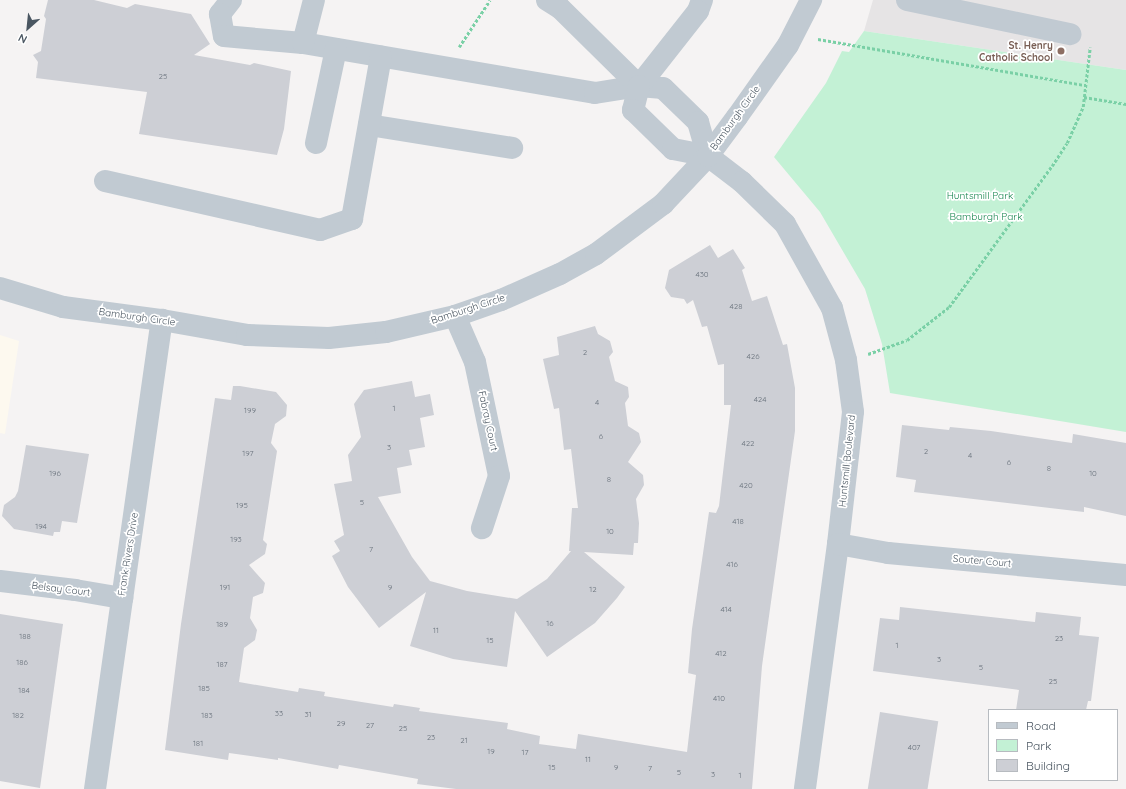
<!DOCTYPE html>
<html>
<head>
<meta charset="utf-8">
<style>
  body { margin:0 }
  #map { position:relative; width:1126px; height:789px; overflow:hidden; background:#f5f3f3; font-family:Quicksand,sans-serif }
  div>[style] { position:absolute }
  [style*='--x'] { left:calc(var(--x)*1px); top:calc(var(--y)*1px); width:calc(var(--w)*1px); rotate:calc(var(--a)*1deg) }
  .commercial>* { inset:0; background:#fdf9ef }
  .education>* { inset:0; background:#e6e4e5 }
  .green>* { inset:0; background:#c3f1d5 }
  .building>* { inset:0; background:#cdcfd5; transform-origin:0 0 }
  .path>* { height:2.5px; margin-top:-1.25px; transform-origin:0; background:repeating-linear-gradient(90deg,#7ad0a6 0 3px,transparent 0 5px) }
  .minor>* { height:22px; margin:-11px; padding:0 11px; transform-origin:11px; border-radius:11px; background:#c1cad2 }
  .dots>* { width:11px; height:11px; translate:-50% -50%; box-sizing:border-box; border:2px solid #fff; border-radius:50% }
  span { translate:-50% -50%; white-space:nowrap; text-align:center; line-height:1.15; -webkit-text-stroke:3.5px #fff; paint-order:stroke }
  .number-label { font-size:8px; color:#6b747e }
  .number-label span { -webkit-text-stroke-width:0 }
  .education-label { font-size:10px; color:#785e54; font-weight:700 }
  .right { translate:-100% -50%; text-align:right }
  .street-label { font-size:10px; color:#4a5661 }
  .park-label { font-size:10px; color:#17864f }
  .legend { position:absolute; left:988px; top:709px; width:130px; height:72px; box-sizing:border-box; background:#fff; border:1px solid #b7bbc0; margin:0; padding:5px 7px; list-style:none; font-size:12px; color:#4a5661 }
  .legend li { display:flex; align-items:center; gap:8px; height:20px }
  .legend b { width:20px; border:1px solid #b7bbc0 }
  .north { position:absolute; left:8px; top:8px; width:40px; height:40px; -webkit-text-stroke:3px #fff; paint-order:stroke; rotate:207deg; font-size:11px; font-weight:700; line-height:16px; text-align:center; color:#4a5661 }
  .north::after { content:''; display:block; margin:auto; width:14px; height:18px; background:#4a5661; clip-path:polygon(50% 0,100% 100%,50% 72%,0 100%) }
</style>
</head>
<body>
<div id="map">
  <div class="commercial">
    <i style="clip-path:polygon(0 335px,19px 341px,5px 434px,0 433px)"></i>
  </div>
  <div class="education">
    <i style="clip-path:polygon(873px 0,1126px 0,1126px 70px,864px 31px)"></i>
  </div>
  <div class="green">
    <i style="clip-path:polygon(864px 31px,1126px 70px,1126px 432px,890px 393px,882px 344px,865px 289px,820px 212px,774px 157px,826px 83px,842px 51px,849px 52px)"></i>
  </div>
  <div class="building">
    <i style="clip-path:polygon(48px 0,94px 0,127px 8px,135px 4px,191px 14px,210px 44px,194px 55px,250px 65px,254px 63px,291px 71px,284px 129px,277px 155px,139px 134px,147px 92px,36px 78px,38px 62px,33px 55px,41px 51px,46px 19px,44px 16px)"></i>
    <i style="clip-path:polygon(710px 245px,718px 258px,733px 249px,745px 268px,742px 270px,752px 301px,767px 296px,783px 345px,787px 344px,795px 388px,795px 431px,762px 666px,752px 789px,456px 789px,417px 784px,418px 779px,339px 765px,338px 769px,278px 758px,278px 760px,229px 753px,228px 760px,165px 750px,181px 624px,215px 398px,231px 400px,233px 386px,240px 386px,276px 392px,287px 405px,286px 416px,275px 424px,271px 443px,277px 451px,263px 540px,267px 544px,265px 554px,249px 565px,265px 583px,263px 593px,253px 597px,250px 618px,257px 630px,255px 640px,244px 648px,239px 682px,298px 692px,299px 688px,325px 692px,324px 696px,393px 707px,394px 704px,420px 708px,419px 711px,508px 723px,507px 729px,540px 736px,539px 744px,576px 749px,578px 734px,687px 752px,696px 675px,688px 673px,692px 629px,709px 512px,716px 513px,719px 506px,731px 405px,724px 405px,724px 364px,718px 365px,707px 326px,702px 327px,693px 300px,687px 304px,684px 299px,671px 297px,665px 288px,669px 270px)"></i>
    <i style="clip-path:polygon(595px 326px,598px 334px,610px 341px,613px 352px,609px 357px,615px 381px,628px 387px,629px 397px,625px 403px,628px 426px,639px 433px,641px 442px,628px 462px,643px 475px,644px 485px,636px 499px,639px 523px,638px 543px,634px 543px,633px 555px,584px 552px,625px 587px,617px 598px,595px 623px,547px 657px,515px 611px,507px 667px,453px 659px,410px 646px,426px 592px,379px 628px,348px 587px,332px 556px,340px 551px,334px 541px,344px 535px,334px 484px,352px 481px,348px 455px,361px 437px,354px 404px,364px 390px,412px 381px,415px 397px,430px 394px,434px 415px,420px 418px,425px 447px,409px 450px,412px 465px,397px 468px,401px 493px,378px 497px,412px 557px,430px 581px,467px 591px,517px 599px,547px 579px,571px 551px,569px 551px,572px 508px,578px 508px,571px 449px,564px 450px,559px 408px,554px 409px,543px 359px,559px 355px,557px 337px)"></i>
    <i style="clip-path:polygon(902px 425px,949px 430px,950px 427px,991px 431px,1072px 443px,1073px 434px,1126px 443px,1126px 516px,1084px 507px,1084px 512px,914px 492px,916px 480px,896px 477px)"></i>
    <i style="clip-path:polygon(26px 445px,89px 454px,77px 523px,62px 521px,60px 532px,54px 532px,53px 536px,14px 529px,2px 516px,4px 505px,15px 497px,18px 491px)"></i>
    <i style="clip-path:polygon(900px 607px,1035px 622px,1036px 612px,1081px 617px,1079px 635px,1099px 637px,1091px 701px,1088px 701px,1086px 710px,1016px 710px,1019px 690px,873px 671px,880px 618px,899px 620px)"></i>
    <i style="clip-path:polygon(0 614px,63px 624px,40px 788px,0 781px)"></i>
    <i style="left:880px;top:712px;width:59px;height:78px;rotate:9deg"></i>
  </div>
  <div class="path">
    <i style="--x:818;--y:39;--w:271;--a:9.8"></i>
    <i style="--x:459;--y:47;--w:56;--a:-56.6"></i>
    <i style="--x:1084;--y:97;--w:43;--a:9.5"></i>
    <i style="--x:868;--y:354;--w:41;--a:-19.7"></i>
    <i style="--x:907;--y:340;--w:53;--a:-38.2"></i>
    <i style="--x:949;--y:307;--w:175;--a:-53.9"></i>
    <i style="--x:1052;--y:166;--w:27;--a:-57"></i>
    <i style="--x:1067;--y:143;--w:39;--a:-66"></i>
    <i style="--x:1083;--y:107;--w:60;--a:-83.3"></i>
  </div>
  <div class="minor">
    <i style="--x:231;--y:0;--w:18;--a:128"></i>
    <i style="--x:220;--y:14;--w:22;--a:80"></i>
    <i style="--x:224;--y:36;--w:79;--a:5.1"></i>
    <i style="--x:303;--y:43;--w:296;--a:9.7"></i>
    <i style="--x:595;--y:93;--w:45;--a:-9"></i>
    <i style="--x:639;--y:86;--w:24;--a:5"></i>
    <i style="--x:663;--y:88;--w:49;--a:44.2"></i>
    <i style="--x:698;--y:122;--w:35;--a:74"></i>
    <i style="--x:547;--y:0;--w:15;--a:32"></i>
    <i style="--x:560;--y:8;--w:111;--a:44.6"></i>
    <i style="--x:702;--y:0;--w:12;--a:110"></i>
    <i style="--x:698;--y:11;--w:95;--a:128.2"></i>
    <i style="--x:639;--y:86;--w:25;--a:104"></i>
    <i style="--x:633;--y:110;--w:56;--a:44.3"></i>
    <i style="--x:673;--y:149;--w:36;--a:11"></i>
    <i style="--x:708;--y:156;--w:43;--a:37.4"></i>
    <i style="--x:742;--y:182;--w:60;--a:44.3"></i>
    <i style="--x:785;--y:224;--w:96;--a:60.8"></i>
    <i style="--x:832;--y:308;--w:54;--a:74.9"></i>
    <i style="--x:846;--y:360;--w:52;--a:82.3"></i>
    <i style="--x:853;--y:412;--w:133;--a:96.5"></i>
    <i style="--x:838;--y:544;--w:247;--a:97.7"></i>
    <i style="--x:907;--y:0;--w:167;--a:11.8"></i>
    <i style="--x:303;--y:43;--w:44;--a:-75.7"></i>
    <i style="--x:369;--y:125;--w:145;--a:9.1"></i>
    <i style="--x:316;--y:143;--w:96;--a:-78"></i>
    <i style="--x:105;--y:181;--w:221;--a:12.8"></i>
    <i style="--x:320;--y:230;--w:34;--a:-19"></i>
    <i style="--x:352;--y:219;--w:165;--a:-79.9"></i>
    <i style="--x:0;--y:288;--w:66;--a:16.8"></i>
    <i style="--x:63;--y:307;--w:100;--a:7.5"></i>
    <i style="--x:162;--y:320;--w:86;--a:10"></i>
    <i style="--x:247;--y:335;--w:82;--a:2.1"></i>
    <i style="--x:329;--y:338;--w:57;--a:-6"></i>
    <i style="--x:386;--y:332;--w:71;--a:-13.1"></i>
    <i style="--x:455;--y:316;--w:49;--a:-19.2"></i>
    <i style="--x:501;--y:300;--w:64;--a:-23.8"></i>
    <i style="--x:560;--y:274;--w:41;--a:-29.1"></i>
    <i style="--x:596;--y:254;--w:84;--a:-36.7"></i>
    <i style="--x:663;--y:204;--w:66;--a:-46.8"></i>
    <i style="--x:708;--y:156;--w:49;--a:-53.4"></i>
    <i style="--x:737;--y:117;--w:88;--a:-54.7"></i>
    <i style="--x:788;--y:45;--w:51;--a:-62.9"></i>
    <i style="--x:455;--y:316;--w:50;--a:66.5"></i>
    <i style="--x:475;--y:362;--w:116;--a:78.1"></i>
    <i style="--x:499;--y:476;--w:55;--a:108.1"></i>
    <i style="--x:838;--y:544;--w:51;--a:10.2"></i>
    <i style="--x:888;--y:553;--w:239;--a:5.3"></i>
    <i style="--x:0;--y:581;--w:76;--a:6.8"></i>
    <i style="--x:75;--y:590;--w:48;--a:9.7"></i>
    <i style="--x:95;--y:789;--w:474;--a:-81.9"></i>
  </div>
  <div class="dots">
    <i style="left:1061px;top:51px;background:#8d6e63"></i>
  </div>
  <div class="number-label">
    <span style="left:163px;top:77px">25</span>
    <span style="left:702px;top:275px">430</span>
    <span style="left:736px;top:307px">428</span>
    <span style="left:585px;top:353px">2</span>
    <span style="left:753px;top:357px">426</span>
    <span style="left:760px;top:400px">424</span>
    <span style="left:597px;top:403px">4</span>
    <span style="left:394px;top:409px">1</span>
    <span style="left:250px;top:411px">199</span>
    <span style="left:601px;top:437px">6</span>
    <span style="left:748px;top:444px">422</span>
    <span style="left:389px;top:448px">3</span>
    <span style="left:926px;top:452px">2</span>
    <span style="left:248px;top:454px">197</span>
    <span style="left:970px;top:456px">4</span>
    <span style="left:1009px;top:463px">6</span>
    <span style="left:1049px;top:469px">8</span>
    <span style="left:55px;top:474px">196</span>
    <span style="left:1093px;top:474px">10</span>
    <span style="left:609px;top:480px">8</span>
    <span style="left:746px;top:486px">420</span>
    <span style="left:362px;top:503px">5</span>
    <span style="left:242px;top:506px">195</span>
    <span style="left:738px;top:522px">418</span>
    <span style="left:41px;top:527px">194</span>
    <span style="left:610px;top:532px">10</span>
    <span style="left:236px;top:540px">193</span>
    <span style="left:371px;top:550px">7</span>
    <span style="left:732px;top:565px">416</span>
    <span style="left:225px;top:588px">191</span>
    <span style="left:390px;top:588px">9</span>
    <span style="left:593px;top:590px">12</span>
    <span style="left:726px;top:610px">414</span>
    <span style="left:550px;top:624px">16</span>
    <span style="left:222px;top:625px">189</span>
    <span style="left:436px;top:631px">11</span>
    <span style="left:25px;top:637px">188</span>
    <span style="left:1059px;top:639px">23</span>
    <span style="left:490px;top:641px">15</span>
    <span style="left:897px;top:646px">1</span>
    <span style="left:721px;top:654px">412</span>
    <span style="left:939px;top:660px">3</span>
    <span style="left:22px;top:663px">186</span>
    <span style="left:222px;top:665px">187</span>
    <span style="left:981px;top:668px">5</span>
    <span style="left:1053px;top:682px">25</span>
    <span style="left:204px;top:689px">185</span>
    <span style="left:24px;top:691px">184</span>
    <span style="left:719px;top:699px">410</span>
    <span style="left:279px;top:714px">33</span>
    <span style="left:308px;top:715px">31</span>
    <span style="left:18px;top:716px">182</span>
    <span style="left:207px;top:716px">183</span>
    <span style="left:341px;top:724px">29</span>
    <span style="left:370px;top:726px">27</span>
    <span style="left:403px;top:729px">25</span>
    <span style="left:431px;top:738px">23</span>
    <span style="left:464px;top:741px">21</span>
    <span style="left:198px;top:744px">181</span>
    <span style="left:914px;top:748px">407</span>
    <span style="left:491px;top:752px">19</span>
    <span style="left:525px;top:753px">17</span>
    <span style="left:588px;top:760px">11</span>
    <span style="left:552px;top:768px">15</span>
    <span style="left:616px;top:768px">9</span>
    <span style="left:650px;top:769px">7</span>
    <span style="left:679px;top:773px">5</span>
    <span style="left:713px;top:775px">3</span>
    <span style="left:740px;top:776px">1</span>
  </div>
  <div class="education-label">
    <span class="right" style="left:1053px;top:51px">St. Henry<br>Catholic School</span>
  </div>
  <div class="street-label">
    <span style="left:735px;top:118px;rotate:-54deg">Bamburgh Circle</span>
    <span style="left:468px;top:309px;rotate:-18deg">Bamburgh Circle</span>
    <span style="left:137px;top:317px;rotate:8deg">Bamburgh Circle</span>
    <span style="left:488px;top:421px;rotate:78deg">Fabray Court</span>
    <span style="left:847px;top:461px;rotate:-84deg">Huntsmill Boulevard</span>
    <span style="left:128px;top:554px;rotate:-81deg">Frank Rivers Drive</span>
    <span style="left:982px;top:561px;rotate:5deg">Souter Court</span>
    <span style="left:61px;top:589px;rotate:7deg">Belsay Court</span>
  </div>
  <div class="park-label">
    <span style="left:980px;top:196px">Huntsmill Park</span>
    <span style="left:986px;top:217px">Bamburgh Park</span>
  </div>
  <ul class="legend">
  <li><b style="height:5px;background:#c1cad2"></b>Road</li>
  <li><b style="height:11px;background:#c3f1d5"></b>Park</li>
  <li><b style="height:11px;background:#cdcfd5"></b>Building</li>
  </ul>
  <div class="north">N</div>
</div>
</body>
</html>
